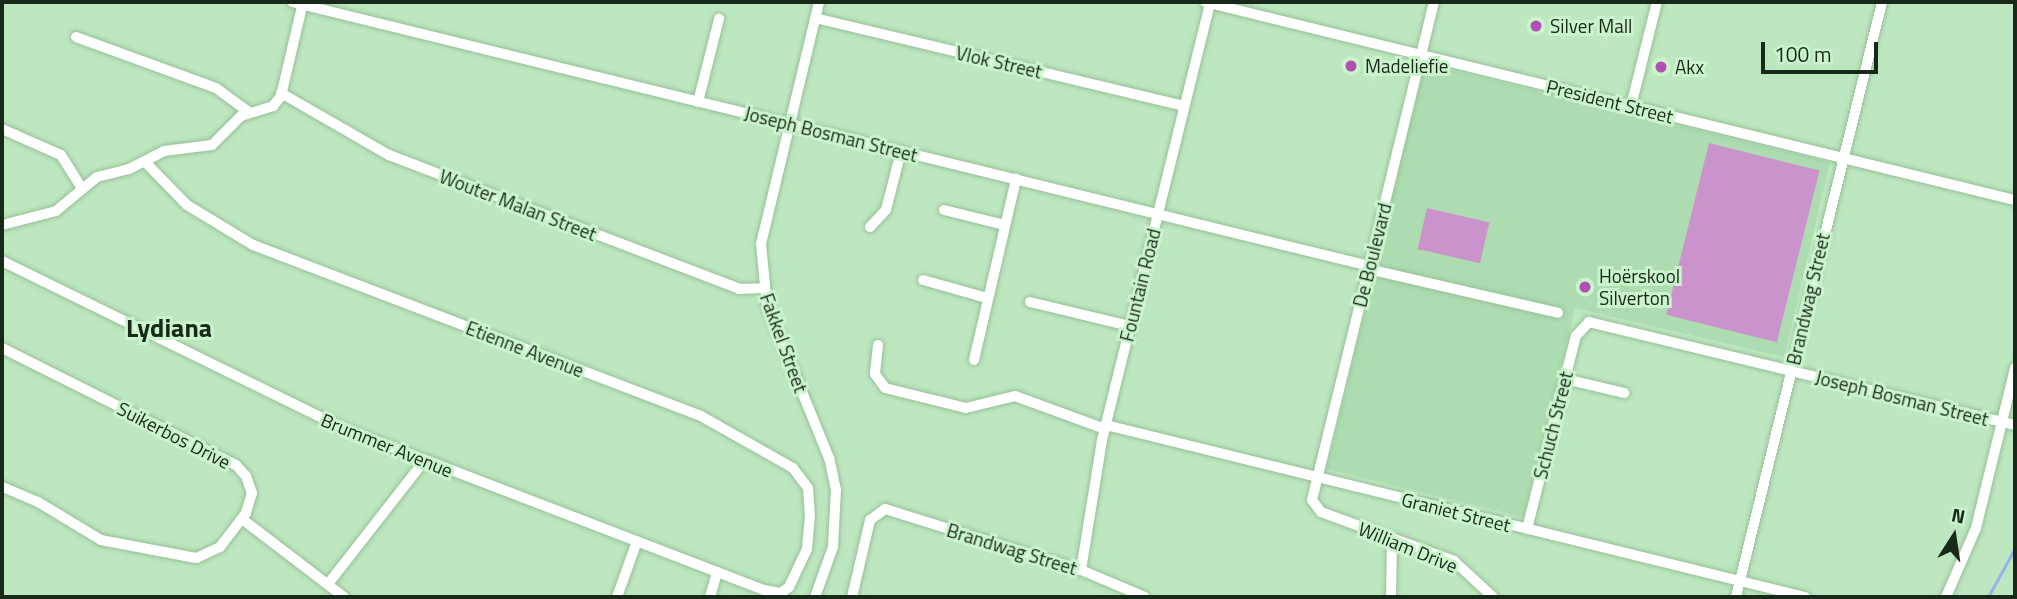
<!DOCTYPE html>
<html>
<head>
<meta charset="utf-8">
<style>
  body { margin:0 }
  #map { position:relative; width:2017px; height:599px; overflow:hidden; background:#bde7bf; font-family:"Titillium Web",sans-serif }
  div>[style] { position:absolute }
  [style*='--x'] { left:calc(var(--x)*1px); top:calc(var(--y)*1px); width:calc(var(--w)*1px); rotate:calc(var(--a)*1deg) }
  .built>* { inset:0; background:#addcb0 }
  .green>* { inset:0; background:#cb93cb; transform-origin:0 0 }
  .stream>* { height:2.5px; margin:-1.25px; padding:0 1.25px; transform-origin:1.25px; border-radius:1.25px; background:#96b1f1 }
  .roads { filter:drop-shadow(0 0 2px #97c099) drop-shadow(0 0 2px #97c099) }
  .minor>* { height:10px; margin:-5px; padding:0 5px; transform-origin:5px; border-radius:5px; background:#fff }
  .dots>* { width:19px; height:19px; translate:-50% -50%; box-sizing:border-box; border:4px solid #caf5cc; border-radius:50% }
  span { translate:-50% -50%; white-space:nowrap; text-align:center; line-height:1.15; -webkit-text-stroke:6px #caf5cc; paint-order:stroke }
  .poi-label { font-size:19px; color:#182819 }
  .left { translate:0 -50%; text-align:left }
  .street-label { font-size:19px; color:#182819 }
  .district-label { font-size:26px; color:#182819; font-weight:700 }
  .frame { position:absolute; inset:0; border:4px solid #182819; pointer-events:none }
  .north { position:absolute; left:1919px; top:501px; width:70px; height:70px; -webkit-text-stroke:5px #caf5cc; paint-order:stroke; rotate:12deg; font-size:19px; font-weight:700; line-height:28px; text-align:center; color:#182819 }
  .north::after { content:''; display:block; margin:auto; width:24px; height:32px; background:#182819; clip-path:polygon(50% 0,100% 100%,50% 72%,0 100%) }
  .scale { position:absolute; left:1761px; top:42px; width:117px; height:32px; box-sizing:border-box; border:4px solid #182819; border-top:0; padding-left:9px; font-size:21px; line-height:24px; white-space:nowrap; color:#182819; -webkit-text-stroke:5px #caf5cc; paint-order:stroke }
</style>
</head>
<body>
<div id="map">
  <div class="built">
    <i style="clip-path:polygon(1425px 64px,1830px 162px,1784px 357px,1575px 308px,1523px 517px,1327px 469px)"></i>
  </div>
  <div class="green">
    <i style="left:1709px;top:143px;width:114px;height:177px;rotate:14deg"></i>
    <i style="left:1427px;top:208px;width:64px;height:42px;rotate:13deg"></i>
  </div>
  <div class="stream">
    <i style="--x:1988;--y:597;--w:56;--a:-61.1"></i>
  </div>
  <div class="roads">
    <div class="minor">
      <i style="--x:292;--y:2;--w:1109;--a:13.77"></i>
      <i style="--x:1205;--y:2;--w:834;--a:13.74"></i>
      <i style="--x:1434;--y:2;--w:513;--a:103.77"></i>
      <i style="--x:1312;--y:500;--w:15;--a:53"></i>
      <i style="--x:1321;--y:512;--w:142;--a:20.2"></i>
      <i style="--x:1454;--y:561;--w:53;--a:42.7"></i>
      <i style="--x:815;--y:18;--w:379;--a:13.4"></i>
      <i style="--x:76;--y:37;--w:149;--a:20"></i>
      <i style="--x:216;--y:88;--w:42;--a:36.3"></i>
      <i style="--x:281;--y:93;--w:125;--a:29.9"></i>
      <i style="--x:389;--y:155;--w:375;--a:20.9"></i>
      <i style="--x:739;--y:289;--w:25;--a:-2"></i>
      <i style="--x:698;--y:102;--w:86;--a:-75.8"></i>
      <i style="--x:1631;--y:106;--w:107;--a:-76"></i>
      <i style="--x:2;--y:129;--w:64;--a:23.8"></i>
      <i style="--x:61;--y:155;--w:40;--a:58"></i>
      <i style="--x:944;--y:210;--w:63;--a:13.8"></i>
      <i style="--x:2;--y:225;--w:56;--a:-14.5"></i>
      <i style="--x:56;--y:211;--w:53;--a:-39.7"></i>
      <i style="--x:97;--y:177;--w:33;--a:-14"></i>
      <i style="--x:129;--y:169;--w:39;--a:-27"></i>
      <i style="--x:164;--y:151;--w:48;--a:-7.1"></i>
      <i style="--x:212;--y:145;--w:41;--a:-45"></i>
      <i style="--x:241;--y:116;--w:34;--a:-17"></i>
      <i style="--x:273;--y:106;--w:13;--a:-51"></i>
      <i style="--x:281;--y:96;--w:97;--a:-76.8"></i>
      <i style="--x:870;--y:227;--w:23;--a:-47"></i>
      <i style="--x:886;--y:210;--w:61;--a:-75.7"></i>
      <i style="--x:2;--y:261;--w:384;--a:26.1"></i>
      <i style="--x:347;--y:430;--w:447;--a:21"></i>
      <i style="--x:764;--y:590;--w:17;--a:10"></i>
      <i style="--x:781;--y:593;--w:10;--a:-37"></i>
      <i style="--x:789;--y:587;--w:42;--a:-64.7"></i>
      <i style="--x:807;--y:549;--w:32;--a:-85"></i>
      <i style="--x:810;--y:517;--w:29;--a:-94"></i>
      <i style="--x:808;--y:488;--w:25;--a:-127"></i>
      <i style="--x:793;--y:468;--w:106;--a:-150.5"></i>
      <i style="--x:701;--y:416;--w:480;--a:-159.1"></i>
      <i style="--x:253;--y:245;--w:77;--a:-148.8"></i>
      <i style="--x:187;--y:205;--w:60;--a:-134.3"></i>
      <i style="--x:1368;--y:269;--w:195;--a:13"></i>
      <i style="--x:923;--y:280;--w:66;--a:15.7"></i>
      <i style="--x:1030;--y:302;--w:103;--a:13.5"></i>
      <i style="--x:878;--y:345;--w:29;--a:96"></i>
      <i style="--x:875;--y:374;--w:17;--a:54"></i>
      <i style="--x:885;--y:388;--w:83;--a:13.9"></i>
      <i style="--x:966;--y:408;--w:50;--a:-13.8"></i>
      <i style="--x:1015;--y:396;--w:96;--a:20.1"></i>
      <i style="--x:2;--y:348;--w:262;--a:26.6"></i>
      <i style="--x:236;--y:465;--w:15;--a:48"></i>
      <i style="--x:246;--y:476;--w:18;--a:71"></i>
      <i style="--x:252;--y:493;--w:21;--a:107"></i>
      <i style="--x:246;--y:513;--w:43;--a:127.4"></i>
      <i style="--x:220;--y:547;--w:26;--a:155"></i>
      <i style="--x:196;--y:558;--w:97;--a:-169.3"></i>
      <i style="--x:101;--y:540;--w:74;--a:-148.9"></i>
      <i style="--x:38;--y:502;--w:39;--a:-157"></i>
      <i style="--x:974;--y:360;--w:186;--a:-76.9"></i>
      <i style="--x:1565;--y:379;--w:61;--a:13.3"></i>
      <i style="--x:1106;--y:425;--w:720;--a:13.82"></i>
      <i style="--x:242;--y:519;--w:128;--a:37.4"></i>
      <i style="--x:1527;--y:529;--w:199;--a:-75.8"></i>
      <i style="--x:1576;--y:336;--w:19;--a:-47"></i>
      <i style="--x:1589;--y:322;--w:438;--a:13.6"></i>
      <i style="--x:1081;--y:570;--w:132;--a:-80.8"></i>
      <i style="--x:1102;--y:440;--w:451;--a:-76.1"></i>
      <i style="--x:328;--y:584;--w:157;--a:-52"></i>
      <i style="--x:617;--y:597;--w:59;--a:-70.3"></i>
      <i style="--x:710;--y:597;--w:26;--a:-74"></i>
      <i style="--x:815;--y:597;--w:53;--a:-70.2"></i>
      <i style="--x:833;--y:547;--w:57;--a:-87"></i>
      <i style="--x:836;--y:490;--w:33;--a:-102"></i>
      <i style="--x:829;--y:458;--w:164;--a:-112.2"></i>
      <i style="--x:767;--y:306;--w:62;--a:-95.5"></i>
      <i style="--x:761;--y:244;--w:249;--a:-76.5"></i>
      <i style="--x:852;--y:597;--w:79;--a:-76.8"></i>
      <i style="--x:870;--y:520;--w:19;--a:-36"></i>
      <i style="--x:885;--y:509;--w:205;--a:17.3"></i>
      <i style="--x:1081;--y:570;--w:69;--a:22.9"></i>
      <i style="--x:1391;--y:597;--w:59;--a:-89"></i>
      <i style="--x:1736;--y:597;--w:613;--a:-76.21"></i>
      <i style="--x:1946;--y:597;--w:75;--a:-66.5"></i>
      <i style="--x:1976;--y:528;--w:165;--a:-76.3"></i>
    </div>
  </div>
  <div class="dots">
    <i style="left:1536px;top:26px;background:#b24fb5"></i>
    <i style="left:1351px;top:66px;background:#b24fb5"></i>
    <i style="left:1661px;top:67px;background:#b24fb5"></i>
    <i style="left:1585px;top:287px;background:#b24fb5"></i>
  </div>
  <div class="poi-label">
    <span class="left" style="left:1550px;top:26px">Silver Mall</span>
    <span class="left" style="left:1365px;top:66px">Madeliefie</span>
    <span class="left" style="left:1675px;top:67px">Akx</span>
    <span class="left" style="left:1599px;top:287px">Hoërskool<br>Silverton</span>
  </div>
  <div class="street-label">
    <span style="left:999px;top:62px;rotate:13deg">Vlok Street</span>
    <span style="left:1610px;top:101px;rotate:14deg">President Street</span>
    <span style="left:831px;top:134px;rotate:14deg">Joseph Bosman Street</span>
    <span style="left:518px;top:205px;rotate:21deg">Wouter Malan Street</span>
    <span style="left:1372px;top:255px;rotate:-76deg">De Boulevard</span>
    <span style="left:1140px;top:285px;rotate:-76deg">Fountain Road</span>
    <span style="left:1808px;top:299px;rotate:-77deg">Brandwag Street</span>
    <span style="left:784px;top:343px;rotate:70deg">Fakkel Street</span>
    <span style="left:525px;top:349px;rotate:21deg">Etienne Avenue</span>
    <span style="left:1902px;top:398px;rotate:14deg">Joseph Bosman Street</span>
    <span style="left:1553px;top:425px;rotate:-76deg">Schuch Street</span>
    <span style="left:174px;top:435px;rotate:27deg">Suikerbos Drive</span>
    <span style="left:387px;top:445px;rotate:22deg">Brummer Avenue</span>
    <span style="left:1456px;top:512px;rotate:14deg">Graniet Street</span>
    <span style="left:1408px;top:547px;rotate:22deg">William Drive</span>
    <span style="left:1012px;top:549px;rotate:17deg">Brandwag Street</span>
  </div>
  <div class="district-label">
    <span style="left:169px;top:328px">Lydiana</span>
  </div>
  <div class="frame"></div>
  <div class="north">N</div>
  <div class="scale">100 m</div>
</div>
</body>
</html>
